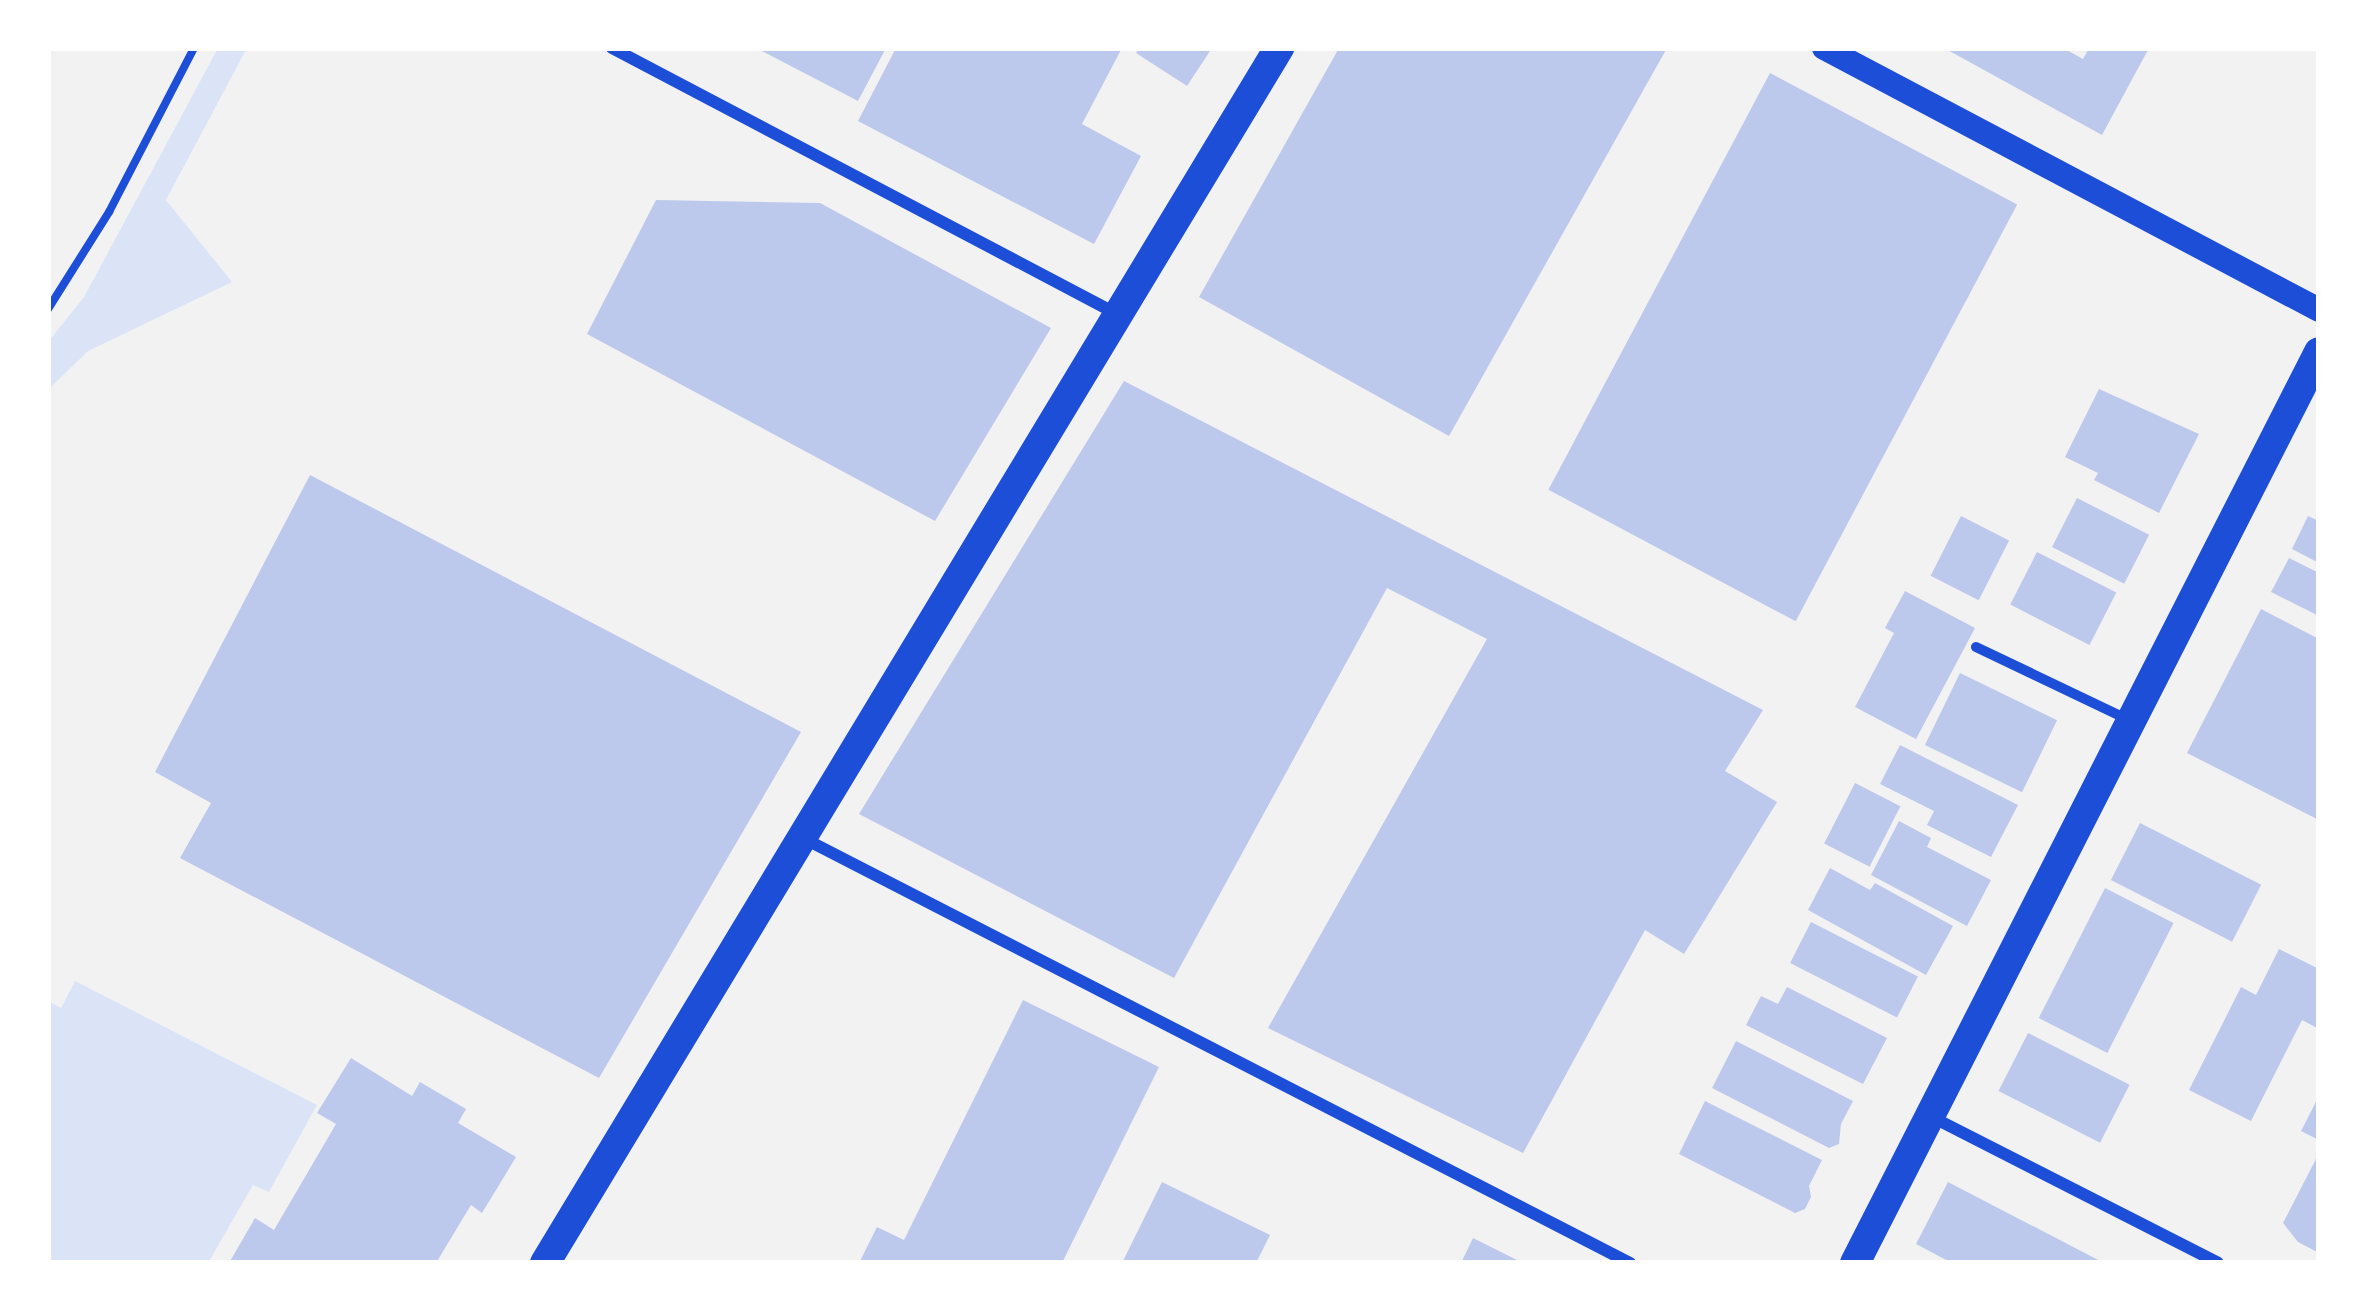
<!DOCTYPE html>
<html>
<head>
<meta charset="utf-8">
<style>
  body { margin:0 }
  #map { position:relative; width:2367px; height:1311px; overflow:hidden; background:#f2f2f2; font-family:Figtree,sans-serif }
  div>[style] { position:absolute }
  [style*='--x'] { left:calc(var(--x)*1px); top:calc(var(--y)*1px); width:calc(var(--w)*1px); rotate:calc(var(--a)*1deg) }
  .green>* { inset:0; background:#dbe4f7 }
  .building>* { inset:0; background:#bdc9ec; transform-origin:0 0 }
  .path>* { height:8px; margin:-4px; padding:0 4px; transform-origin:4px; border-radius:4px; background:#1d4ed8 }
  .pedestrian>* { height:10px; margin:-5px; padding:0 5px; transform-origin:5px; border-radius:5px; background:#1d4ed8 }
  .minor>* { height:12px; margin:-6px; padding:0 6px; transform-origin:6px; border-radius:6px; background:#1d4ed8 }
  .secondary>* { height:24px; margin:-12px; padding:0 12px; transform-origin:12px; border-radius:12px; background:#1d4ed8 }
  .primary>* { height:30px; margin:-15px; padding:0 15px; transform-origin:15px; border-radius:15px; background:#1d4ed8 }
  span { translate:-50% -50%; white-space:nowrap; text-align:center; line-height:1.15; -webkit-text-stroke:12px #fff; paint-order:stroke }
  .frame { position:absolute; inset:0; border:51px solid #fff; pointer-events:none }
</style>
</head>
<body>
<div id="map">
  <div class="green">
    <i style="clip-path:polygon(218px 48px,247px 48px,166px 200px,232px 282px,88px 351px,48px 390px,48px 342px,84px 297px)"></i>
    <i style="clip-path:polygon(75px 981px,317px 1105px,269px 1192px,253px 1185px,208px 1263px,48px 1263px,48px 1001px,61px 1008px)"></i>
  </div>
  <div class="building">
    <i style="clip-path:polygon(756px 48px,886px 48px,858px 101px)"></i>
    <i style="clip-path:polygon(896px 48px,1122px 48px,1082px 124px,1141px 156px,1094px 244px,858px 121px)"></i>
    <i style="clip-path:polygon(1140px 48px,1212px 48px,1187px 86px,1136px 53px)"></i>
    <i style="clip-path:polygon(1339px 48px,1667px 48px,1449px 436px,1199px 297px)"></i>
    <i style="clip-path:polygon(1944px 48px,2063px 48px,2083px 59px,2089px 48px,2149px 48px,2102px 135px)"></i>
    <i style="left:1770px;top:73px;width:280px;height:472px;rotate:28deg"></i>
    <i style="clip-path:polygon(656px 200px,820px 203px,1051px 328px,935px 521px,587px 334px)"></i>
    <i style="clip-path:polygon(1124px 381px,1763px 710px,1725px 771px,1777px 802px,1684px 954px,1645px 930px,1523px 1153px,1268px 1028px,1487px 639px,1387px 588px,1174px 978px,859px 814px)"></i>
    <i style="clip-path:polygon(2099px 389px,2199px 434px,2159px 513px,2094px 480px,2098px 473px,2065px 457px)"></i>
    <i style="clip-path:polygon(310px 475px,801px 732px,599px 1078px,180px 858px,211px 803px,155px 772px)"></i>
    <i style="left:2077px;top:498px;width:81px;height:55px;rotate:27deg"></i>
    <i style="left:1961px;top:516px;width:54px;height:67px;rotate:27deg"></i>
    <i style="clip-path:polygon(2308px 516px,2319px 521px,2319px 563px,2292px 549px)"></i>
    <i style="left:2037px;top:552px;width:89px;height:59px;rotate:27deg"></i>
    <i style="clip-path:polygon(2289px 558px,2319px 573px,2319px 616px,2271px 592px)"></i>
    <i style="clip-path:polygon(1905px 591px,1975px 628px,1916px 739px,1855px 707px,1894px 633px,1885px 628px)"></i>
    <i style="clip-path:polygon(2261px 609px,2319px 639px,2319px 820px,2187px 753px)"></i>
    <i style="left:1960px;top:673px;width:108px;height:80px;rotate:26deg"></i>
    <i style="clip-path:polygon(1900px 745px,2018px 805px,1991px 857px,1927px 825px,1934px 811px,1880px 784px)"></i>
    <i style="left:1855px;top:783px;width:51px;height:68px;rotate:27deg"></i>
    <i style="clip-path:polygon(1899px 821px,1931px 838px,1927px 847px,1991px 880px,1967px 926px,1871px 875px)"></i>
    <i style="left:2140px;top:823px;width:136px;height:64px;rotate:27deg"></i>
    <i style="clip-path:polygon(1830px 868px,1870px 890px,1875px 883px,1953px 926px,1926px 975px,1808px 910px)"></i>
    <i style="left:2105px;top:888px;width:77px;height:146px;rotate:27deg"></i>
    <i style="left:1811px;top:922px;width:120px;height:46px;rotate:27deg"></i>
    <i style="clip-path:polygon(2279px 949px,2319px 969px,2319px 1029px,2302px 1020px,2251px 1121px,2189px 1090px,2241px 987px,2256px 995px)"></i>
    <i style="clip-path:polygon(1787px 987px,1887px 1038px,1863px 1084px,1746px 1025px,1761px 996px,1778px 1004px)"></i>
    <i style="clip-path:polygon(1023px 1000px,1159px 1067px,1062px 1263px,859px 1263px,877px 1227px,904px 1240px)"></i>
    <i style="left:2028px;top:1033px;width:114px;height:65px;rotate:27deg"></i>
    <i style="clip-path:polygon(1736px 1041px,1853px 1101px,1841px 1124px,1839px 1144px,1829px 1148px,1712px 1088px)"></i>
    <i style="clip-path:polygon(351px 1058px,412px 1096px,420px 1082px,466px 1109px,458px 1123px,516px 1157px,482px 1213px,471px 1205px,436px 1263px,229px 1263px,255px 1218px,274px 1230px,336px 1124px,317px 1113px)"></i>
    <i style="clip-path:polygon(2319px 1096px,2319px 1140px,2301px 1131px)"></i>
    <i style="clip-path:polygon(1705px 1101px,1822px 1160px,1809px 1186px,1811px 1197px,1805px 1209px,1795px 1213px,1679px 1154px)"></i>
    <i style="clip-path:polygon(2319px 1153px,2319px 1253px,2298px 1242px,2283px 1223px)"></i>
    <i style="clip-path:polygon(1162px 1182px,1270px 1235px,1256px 1263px,1122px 1263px)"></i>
    <i style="clip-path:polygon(1948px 1182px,2104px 1263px,1952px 1263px,1916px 1244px)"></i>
    <i style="clip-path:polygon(1473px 1238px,1523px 1263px,1461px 1263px)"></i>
  </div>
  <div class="path">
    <i style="--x:48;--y:309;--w:115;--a:-57.8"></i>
    <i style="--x:109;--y:212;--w:185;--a:-62.6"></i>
  </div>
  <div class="pedestrian">
    <i style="--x:1976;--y:647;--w:170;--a:25.5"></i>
  </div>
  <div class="minor">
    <i style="--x:612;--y:48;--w:571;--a:27.78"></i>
    <i style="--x:803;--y:838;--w:930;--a:27.2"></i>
    <i style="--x:1930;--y:1116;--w:323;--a:27"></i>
  </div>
  <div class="secondary">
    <i style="--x:1824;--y:48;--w:560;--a:27.89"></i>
  </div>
  <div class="primary">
    <i style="--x:545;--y:1263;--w:1420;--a:-58.86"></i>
    <i style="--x:1855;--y:1263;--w:1022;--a:-63.01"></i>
  </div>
  <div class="frame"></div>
</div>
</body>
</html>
